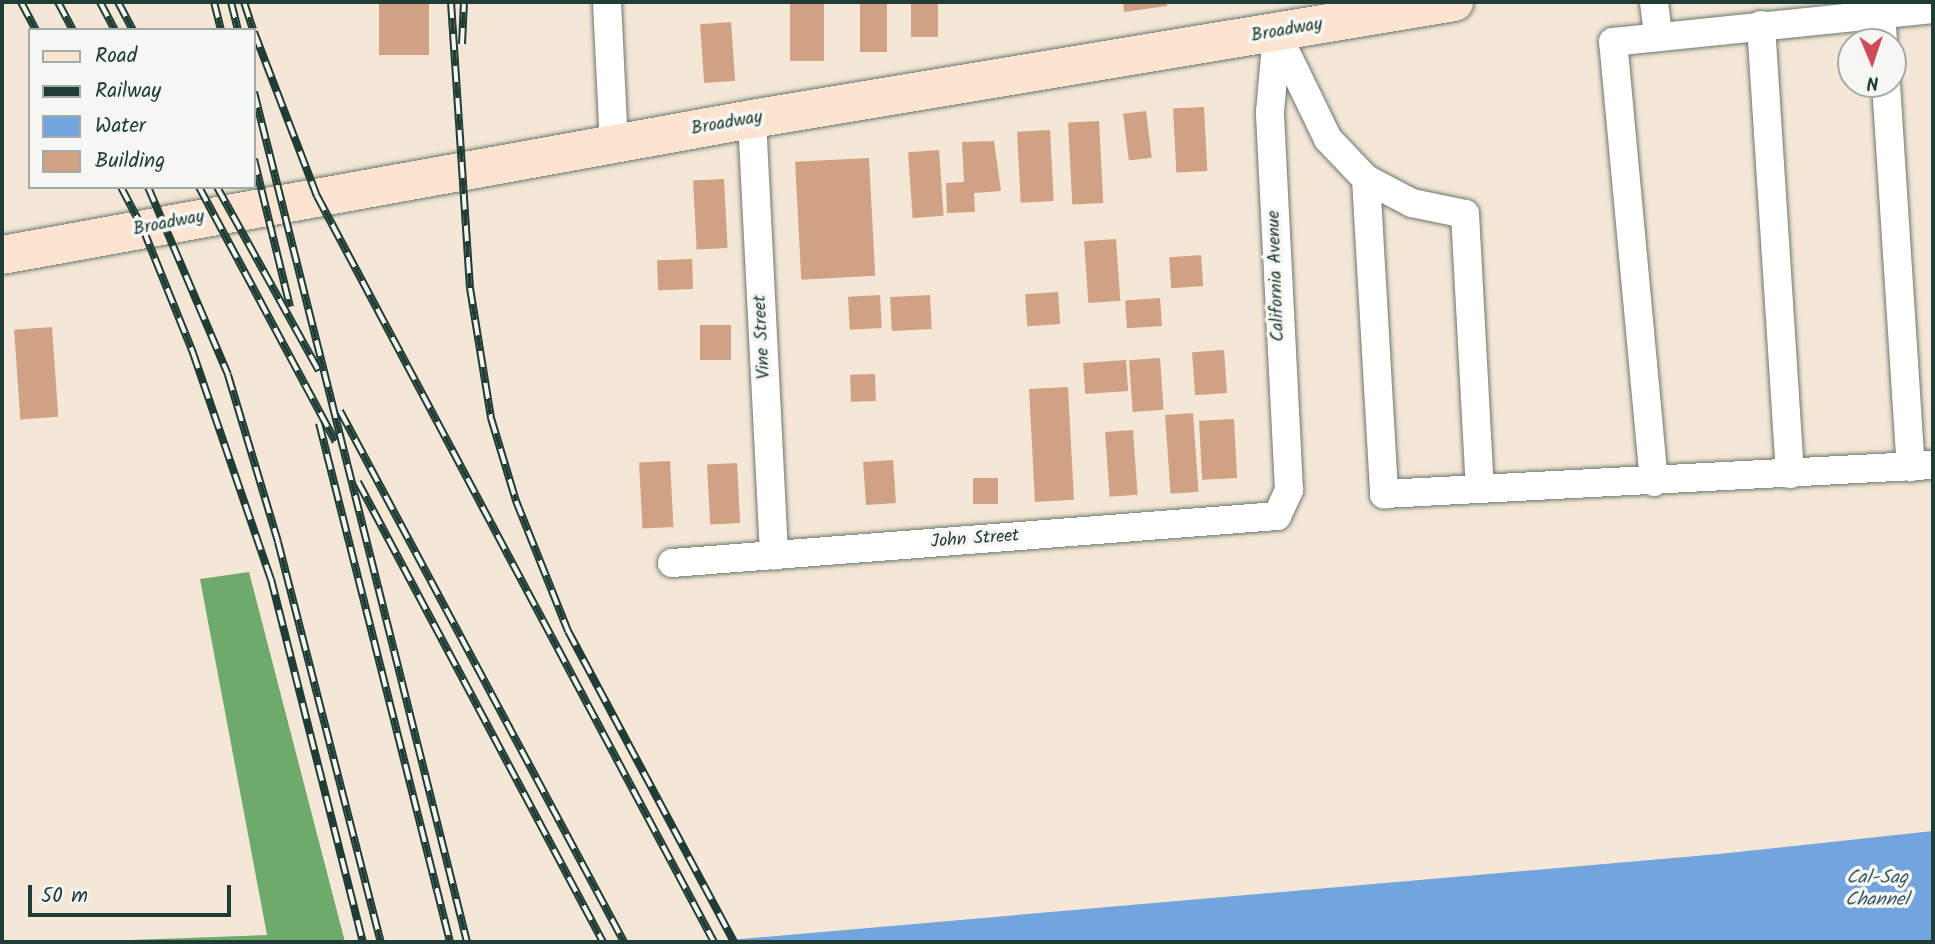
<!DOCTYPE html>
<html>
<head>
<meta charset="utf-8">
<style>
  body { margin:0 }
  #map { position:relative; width:1935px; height:944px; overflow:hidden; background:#f4e7d6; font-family:Kalam,sans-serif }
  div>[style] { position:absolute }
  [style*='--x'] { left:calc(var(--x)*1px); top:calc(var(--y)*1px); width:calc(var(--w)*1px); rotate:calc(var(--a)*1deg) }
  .forest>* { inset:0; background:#6daa6b }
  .water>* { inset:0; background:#72a4dd }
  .building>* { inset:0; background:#d1a184; transform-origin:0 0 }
  .roads { filter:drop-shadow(0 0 2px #6a786d) drop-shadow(0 0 2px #6a786d) }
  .street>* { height:28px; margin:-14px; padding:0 14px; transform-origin:14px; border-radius:14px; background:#fff }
  .secondary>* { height:38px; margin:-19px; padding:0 19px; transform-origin:19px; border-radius:19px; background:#fde4d0 }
  .rail>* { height:8px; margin-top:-4px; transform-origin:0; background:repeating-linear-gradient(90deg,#f6f6f2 0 16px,#1f3d34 0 32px); box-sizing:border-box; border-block:2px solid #1f3d34 }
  span { translate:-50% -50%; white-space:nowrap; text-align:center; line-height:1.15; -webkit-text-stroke:7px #f6f6f2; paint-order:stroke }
  .street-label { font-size:18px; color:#1f3d34 }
  .water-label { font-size:19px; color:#385c67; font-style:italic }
  .frame { position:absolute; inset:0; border:4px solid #1f3d34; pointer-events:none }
  .legend { position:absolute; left:28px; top:28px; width:228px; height:161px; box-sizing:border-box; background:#f6f6f2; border:2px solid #a0aca6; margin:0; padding:9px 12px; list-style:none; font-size:21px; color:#1f3d34 }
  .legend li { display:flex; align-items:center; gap:14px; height:35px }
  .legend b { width:35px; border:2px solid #a0aca6 }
  .north { position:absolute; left:1837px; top:28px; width:70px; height:70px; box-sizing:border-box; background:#f6f6f2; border:2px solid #a0aca6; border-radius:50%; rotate:178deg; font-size:19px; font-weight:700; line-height:28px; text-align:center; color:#1f3d34 }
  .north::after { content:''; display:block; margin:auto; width:24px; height:32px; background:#d1495b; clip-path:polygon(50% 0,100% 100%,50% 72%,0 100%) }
  .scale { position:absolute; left:28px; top:885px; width:203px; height:32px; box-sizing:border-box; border:4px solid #1f3d34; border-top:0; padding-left:9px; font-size:21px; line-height:24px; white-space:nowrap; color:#1f3d34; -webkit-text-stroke:5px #f6f6f2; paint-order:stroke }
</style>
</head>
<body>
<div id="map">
  <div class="forest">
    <i style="clip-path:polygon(249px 572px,345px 942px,74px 942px,267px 935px,200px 579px)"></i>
  </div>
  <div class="water">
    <i style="clip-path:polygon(1933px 831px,1933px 942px,706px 942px,1719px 854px)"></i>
  </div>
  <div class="building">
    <i style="left:379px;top:2px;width:50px;height:53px"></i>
    <i style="left:790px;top:2px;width:34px;height:59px"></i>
    <i style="left:860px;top:2px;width:27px;height:50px"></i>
    <i style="left:911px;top:2px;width:27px;height:35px"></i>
    <i style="clip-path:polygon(1123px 2px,1167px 2px,1167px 6px,1124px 12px)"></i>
    <i style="left:731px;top:22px;width:59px;height:31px;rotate:86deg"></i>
    <i style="left:1204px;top:107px;width:64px;height:31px;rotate:87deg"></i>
    <i style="left:1146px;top:111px;width:47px;height:23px;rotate:83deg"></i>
    <i style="left:1099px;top:121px;width:82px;height:31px;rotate:87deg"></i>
    <i style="left:1050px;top:130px;width:71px;height:33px;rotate:87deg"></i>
    <i style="clip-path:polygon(994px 141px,1001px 191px,974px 193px,975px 212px,947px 213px,946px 183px,964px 182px,962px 142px)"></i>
    <i style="left:939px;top:150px;width:66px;height:31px;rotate:86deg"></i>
    <i style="left:869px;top:158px;width:118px;height:74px;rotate:87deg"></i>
    <i style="left:724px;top:179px;width:69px;height:31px;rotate:87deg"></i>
    <i style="left:1116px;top:239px;width:62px;height:32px;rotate:86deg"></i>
    <i style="left:1201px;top:255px;width:31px;height:32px;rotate:86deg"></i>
    <i style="left:692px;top:259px;width:30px;height:35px;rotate:88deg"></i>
    <i style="left:1058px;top:292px;width:32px;height:33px;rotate:86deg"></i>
    <i style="left:880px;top:295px;width:33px;height:32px;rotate:87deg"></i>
    <i style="left:930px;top:295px;width:34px;height:40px;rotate:87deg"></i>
    <i style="left:1160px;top:298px;width:28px;height:35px;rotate:86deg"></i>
    <i style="left:731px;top:325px;width:35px;height:31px;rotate:90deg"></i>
    <i style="left:52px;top:327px;width:90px;height:38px;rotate:86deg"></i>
    <i style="left:1224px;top:350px;width:43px;height:32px;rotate:86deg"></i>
    <i style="left:1160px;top:358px;width:52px;height:31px;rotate:86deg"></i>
    <i style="left:1126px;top:360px;width:31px;height:43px;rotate:86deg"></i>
    <i style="left:875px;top:374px;width:27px;height:25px;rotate:88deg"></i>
    <i style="left:1068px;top:387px;width:113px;height:39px;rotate:87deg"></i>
    <i style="left:1193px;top:413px;width:79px;height:28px;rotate:86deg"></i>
    <i style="left:1234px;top:419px;width:59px;height:35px;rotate:87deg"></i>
    <i style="left:1133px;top:430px;width:65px;height:28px;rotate:86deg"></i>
    <i style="left:893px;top:460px;width:43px;height:30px;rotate:86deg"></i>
    <i style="left:670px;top:461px;width:66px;height:31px;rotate:87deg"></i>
    <i style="left:737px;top:463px;width:60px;height:30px;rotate:87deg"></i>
    <i style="left:973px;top:478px;width:25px;height:26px"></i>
  </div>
  <div class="roads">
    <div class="street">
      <i style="--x:607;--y:2;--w:142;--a:87.2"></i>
      <i style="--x:1654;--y:2;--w:34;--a:83"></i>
      <i style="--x:1881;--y:12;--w:30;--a:86"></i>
      <i style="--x:1761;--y:25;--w:450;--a:86.3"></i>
      <i style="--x:1278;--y:36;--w:114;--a:64.1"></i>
      <i style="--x:1328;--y:139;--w:55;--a:46.5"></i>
      <i style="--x:1366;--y:179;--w:52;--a:27.6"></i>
      <i style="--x:1412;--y:203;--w:54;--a:11.7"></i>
      <i style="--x:1465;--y:214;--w:275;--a:86.9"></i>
      <i style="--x:1886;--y:84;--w:384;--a:86.3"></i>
      <i style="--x:752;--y:119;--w:437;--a:87.1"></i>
      <i style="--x:1366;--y:179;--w:316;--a:86.7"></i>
      <i style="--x:1384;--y:494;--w:550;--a:-3.02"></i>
      <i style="--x:1654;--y:482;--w:442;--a:-95.3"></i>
      <i style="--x:1613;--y:42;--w:322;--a:-5.9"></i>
      <i style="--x:672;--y:563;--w:607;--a:-4.44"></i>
      <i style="--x:1277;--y:516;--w:29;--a:-65"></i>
      <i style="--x:1289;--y:490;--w:378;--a:-92.9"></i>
      <i style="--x:1270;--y:112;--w:79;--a:-84.9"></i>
    </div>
    <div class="secondary">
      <i style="--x:2;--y:255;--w:762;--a:-10.28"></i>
      <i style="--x:752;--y:119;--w:712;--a:-9.46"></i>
    </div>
  </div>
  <div class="rail">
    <i style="--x:21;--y:2;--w:32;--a:62"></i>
    <i style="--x:58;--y:2;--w:32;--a:62"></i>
    <i style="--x:100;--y:2;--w:32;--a:62"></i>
    <i style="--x:118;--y:2;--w:32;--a:62"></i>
    <i style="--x:214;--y:2;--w:29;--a:76"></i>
    <i style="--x:231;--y:2;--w:29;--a:76"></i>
    <i style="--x:244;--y:2;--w:29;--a:72"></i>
    <i style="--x:451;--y:2;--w:287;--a:86.2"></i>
    <i style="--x:470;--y:288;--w:132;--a:80.8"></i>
    <i style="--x:491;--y:418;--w:87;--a:73.2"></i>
    <i style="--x:516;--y:501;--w:140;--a:68.2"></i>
    <i style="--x:568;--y:631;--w:353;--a:61.9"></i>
    <i style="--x:254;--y:32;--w:176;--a:69"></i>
    <i style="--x:317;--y:196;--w:845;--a:61.98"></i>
    <i style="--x:462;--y:44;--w:42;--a:-87.3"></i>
    <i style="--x:254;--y:92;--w:876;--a:75.93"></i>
    <i style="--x:254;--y:159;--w:152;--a:76.3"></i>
    <i style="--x:121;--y:187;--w:47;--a:62.4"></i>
    <i style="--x:143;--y:229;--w:134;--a:68"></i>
    <i style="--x:193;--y:353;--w:239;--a:71"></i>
    <i style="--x:271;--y:579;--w:374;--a:75.8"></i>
    <i style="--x:148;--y:187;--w:204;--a:66.9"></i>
    <i style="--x:228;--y:375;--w:174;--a:73.3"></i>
    <i style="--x:278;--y:542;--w:413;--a:75.6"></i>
    <i style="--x:199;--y:187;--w:289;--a:61.8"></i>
    <i style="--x:217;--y:187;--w:210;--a:61"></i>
    <i style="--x:340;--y:411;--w:602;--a:61.86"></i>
    <i style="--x:319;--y:423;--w:535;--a:75.83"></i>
    <i style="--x:358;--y:482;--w:521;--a:61.96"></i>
  </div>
  <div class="street-label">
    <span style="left:1287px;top:31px;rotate:-10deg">Broadway</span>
    <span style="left:727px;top:124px;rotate:-10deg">Broadway</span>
    <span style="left:169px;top:224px;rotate:-11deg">Broadway</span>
    <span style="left:1277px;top:276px;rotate:-92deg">California Avenue</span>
    <span style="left:763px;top:337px;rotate:-93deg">Vine Street</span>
    <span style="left:975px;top:540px;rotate:-4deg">John Street</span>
  </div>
  <div class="water-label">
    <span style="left:1877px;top:890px">Cal-Sag<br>Channel</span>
  </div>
  <div class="frame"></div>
  <ul class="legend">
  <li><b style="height:9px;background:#fde4d0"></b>Road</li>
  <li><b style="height:9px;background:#1f3d34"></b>Railway</li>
  <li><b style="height:19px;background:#72a4dd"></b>Water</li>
  <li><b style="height:19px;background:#d1a184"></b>Building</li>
  </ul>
  <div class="north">N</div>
  <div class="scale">50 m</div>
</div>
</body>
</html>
